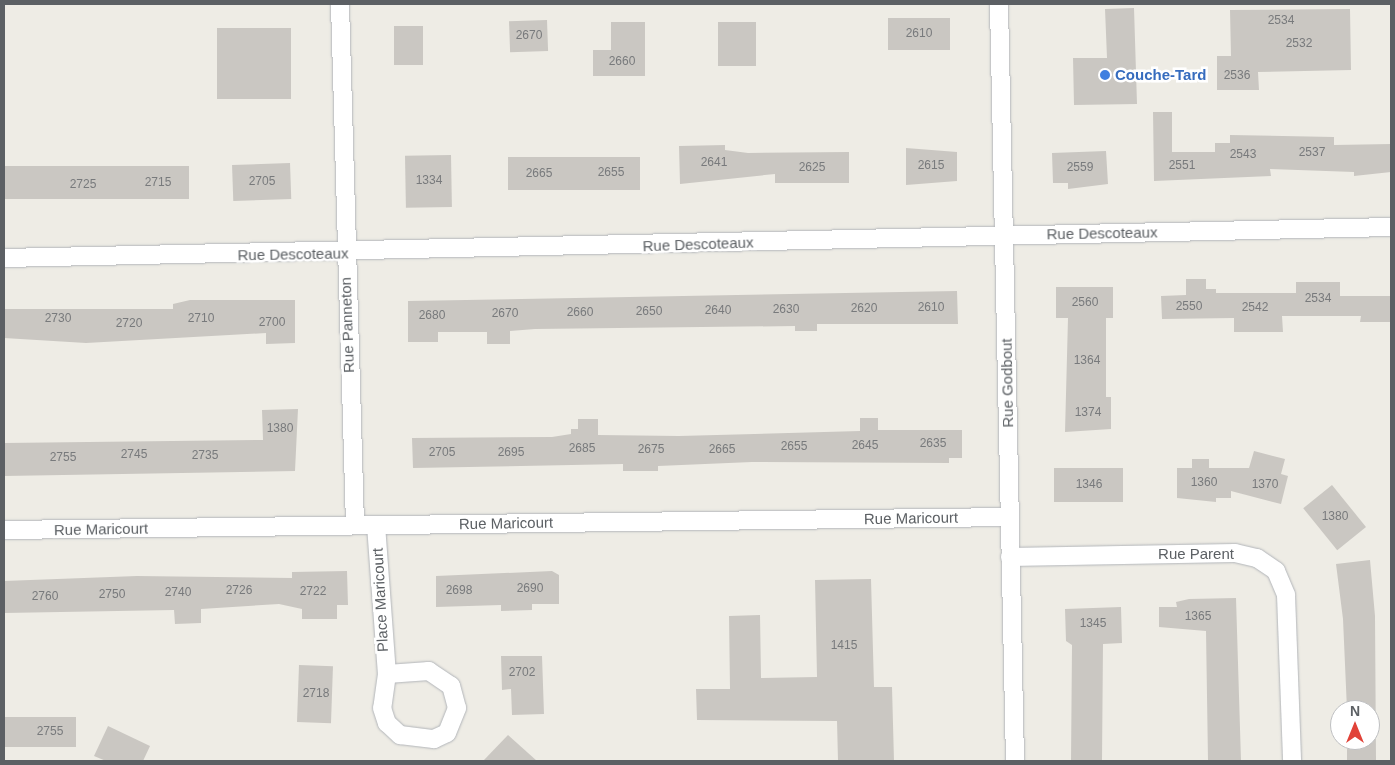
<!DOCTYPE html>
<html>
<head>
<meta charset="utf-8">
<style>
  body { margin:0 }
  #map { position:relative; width:1395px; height:765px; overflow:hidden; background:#eeece5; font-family:Arial,sans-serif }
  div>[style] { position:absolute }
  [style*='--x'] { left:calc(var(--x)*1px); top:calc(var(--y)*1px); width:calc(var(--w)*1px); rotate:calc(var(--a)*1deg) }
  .building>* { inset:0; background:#cac7c2; transform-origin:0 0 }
  .roads { filter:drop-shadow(0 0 1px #b2b5b9) drop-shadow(0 0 1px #b2b5b9) }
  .street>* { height:18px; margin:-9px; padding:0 9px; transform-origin:9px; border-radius:9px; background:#fff }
  .dots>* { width:14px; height:14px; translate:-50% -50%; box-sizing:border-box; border:2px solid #fff; border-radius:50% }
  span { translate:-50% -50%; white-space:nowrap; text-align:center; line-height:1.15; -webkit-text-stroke:5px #fff; paint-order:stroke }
  .number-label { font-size:12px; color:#787a7c }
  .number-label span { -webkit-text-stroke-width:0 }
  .shop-label { font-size:15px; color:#366cbe; font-weight:700 }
  .left { translate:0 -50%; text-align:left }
  .street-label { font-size:15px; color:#5c6064 }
  .frame { position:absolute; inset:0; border:5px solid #5c6064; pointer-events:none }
  .north { position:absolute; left:1330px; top:700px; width:50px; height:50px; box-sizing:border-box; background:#fff; border:1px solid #bebfc1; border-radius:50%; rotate:0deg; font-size:14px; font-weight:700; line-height:20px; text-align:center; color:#5c6064 }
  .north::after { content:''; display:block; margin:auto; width:18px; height:22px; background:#e14238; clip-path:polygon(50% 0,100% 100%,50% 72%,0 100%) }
</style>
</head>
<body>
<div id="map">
  <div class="building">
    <i style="clip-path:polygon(1134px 8px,1137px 104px,1074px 105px,1073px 58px,1107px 58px,1105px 9px)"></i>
    <i style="clip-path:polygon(1350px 9px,1351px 70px,1258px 72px,1259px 90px,1217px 90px,1217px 56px,1231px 56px,1230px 10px)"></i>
    <i style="left:950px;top:18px;width:32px;height:62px;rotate:90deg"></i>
    <i style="left:547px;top:20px;width:31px;height:38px;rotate:88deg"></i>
    <i style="clip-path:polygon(611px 22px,645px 22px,645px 76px,593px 76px,593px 50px,611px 50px)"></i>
    <i style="left:718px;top:22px;width:38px;height:44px"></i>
    <i style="left:394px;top:26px;width:29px;height:39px"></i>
    <i style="left:291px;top:28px;width:71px;height:74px;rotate:90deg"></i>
    <i style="clip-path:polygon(1153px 112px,1172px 112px,1172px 152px,1215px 152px,1215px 143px,1230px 143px,1230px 135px,1334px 137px,1334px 145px,1391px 144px,1391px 172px,1354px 176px,1354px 172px,1270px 169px,1271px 176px,1154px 181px)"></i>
    <i style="clip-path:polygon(725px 145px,725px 150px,748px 153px,849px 152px,849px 183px,775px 183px,775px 174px,680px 184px,679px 146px)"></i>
    <i style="clip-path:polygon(906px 148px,957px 152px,957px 181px,906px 185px)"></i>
    <i style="clip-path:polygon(1106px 151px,1108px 184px,1068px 189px,1068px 183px,1053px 183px,1052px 153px)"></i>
    <i style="left:451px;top:155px;width:52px;height:46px;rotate:89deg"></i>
    <i style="left:508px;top:157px;width:132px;height:33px"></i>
    <i style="left:290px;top:163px;width:36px;height:58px;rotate:88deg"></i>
    <i style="left:189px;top:166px;width:33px;height:185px;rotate:90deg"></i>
    <i style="clip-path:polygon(1186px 279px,1206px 279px,1206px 289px,1216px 289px,1216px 293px,1296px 293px,1296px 282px,1340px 282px,1340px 296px,1391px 296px,1391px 322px,1360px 322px,1361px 316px,1282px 316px,1283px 332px,1234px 332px,1234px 318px,1162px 319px,1161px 296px,1186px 295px)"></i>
    <i style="clip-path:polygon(1056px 287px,1113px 287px,1113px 318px,1106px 318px,1106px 397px,1111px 397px,1111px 429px,1065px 432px,1068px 318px,1056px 318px)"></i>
    <i style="clip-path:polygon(957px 291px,958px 324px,817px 324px,817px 331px,795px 331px,795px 326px,535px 329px,510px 331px,510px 344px,487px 344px,487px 332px,438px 332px,438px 342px,408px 342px,408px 301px)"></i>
    <i style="clip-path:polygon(190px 300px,295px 300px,295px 343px,266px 344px,266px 333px,86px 343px,4px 338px,4px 309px,173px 309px,173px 304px)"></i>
    <i style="clip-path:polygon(298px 409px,295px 471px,4px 476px,4px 443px,263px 440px,262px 410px)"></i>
    <i style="clip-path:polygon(860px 418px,878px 418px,878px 430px,962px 430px,962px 458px,949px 458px,949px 463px,752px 462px,658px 466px,658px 471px,623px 471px,623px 464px,413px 468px,412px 438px,552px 437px,571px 434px,571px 429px,578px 429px,578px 419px,598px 419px,598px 435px,679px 436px,860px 431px)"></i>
    <i style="clip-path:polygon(1254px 451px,1285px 459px,1281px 474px,1288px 476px,1281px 504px,1231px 491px,1231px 498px,1216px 498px,1216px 502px,1177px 498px,1177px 468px,1192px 468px,1192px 459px,1209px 459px,1209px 468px,1249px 468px)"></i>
    <i style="left:1054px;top:468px;width:69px;height:34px"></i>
    <i style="left:1332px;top:485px;width:54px;height:37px;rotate:51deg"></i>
    <i style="clip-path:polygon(1370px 560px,1375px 616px,1376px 760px,1347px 761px,1347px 740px,1370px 740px,1370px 710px,1347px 710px,1343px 619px,1336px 564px)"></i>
    <i style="clip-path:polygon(347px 571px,348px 605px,337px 605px,337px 619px,302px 619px,302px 609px,279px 604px,201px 609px,201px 623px,175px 624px,174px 610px,4px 613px,4px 581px,137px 576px,292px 578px,292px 572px)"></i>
    <i style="clip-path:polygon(552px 571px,559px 575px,559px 604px,532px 604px,532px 610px,501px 611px,501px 605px,436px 607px,436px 576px)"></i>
    <i style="clip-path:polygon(871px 579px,874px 687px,892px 687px,894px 761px,838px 761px,837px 721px,697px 720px,696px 689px,730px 689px,729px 616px,760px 615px,761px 678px,817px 677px,815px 580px)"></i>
    <i style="clip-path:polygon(1236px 598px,1241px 761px,1208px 761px,1206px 631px,1159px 627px,1159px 607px,1177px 607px,1176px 602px,1189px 599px)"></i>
    <i style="clip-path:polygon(1121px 607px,1122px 643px,1103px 644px,1102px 761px,1071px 761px,1072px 645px,1066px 641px,1065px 609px)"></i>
    <i style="clip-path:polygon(501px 656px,542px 656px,544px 714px,512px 715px,511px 689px,502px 690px)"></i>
    <i style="left:299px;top:665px;width:34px;height:57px;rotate:2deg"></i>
    <i style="left:4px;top:717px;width:72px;height:30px"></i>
    <i style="clip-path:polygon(108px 726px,150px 746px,143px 761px,106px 761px,94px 756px)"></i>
    <i style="clip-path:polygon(508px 735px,537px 761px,483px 761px)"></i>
  </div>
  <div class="roads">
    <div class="street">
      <i style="--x:340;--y:4;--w:521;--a:88.35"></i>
      <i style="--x:999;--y:4;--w:757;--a:88.79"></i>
      <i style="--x:4;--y:258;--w:1387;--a:-1.28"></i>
      <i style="--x:376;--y:525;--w:149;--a:85.8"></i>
      <i style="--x:387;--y:674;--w:34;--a:98"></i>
      <i style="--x:382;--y:708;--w:16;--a:72"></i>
      <i style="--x:387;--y:723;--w:18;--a:43"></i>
      <i style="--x:400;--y:735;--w:34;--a:7"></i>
      <i style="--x:434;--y:739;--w:14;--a:-25"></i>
      <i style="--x:447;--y:733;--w:27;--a:-68"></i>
      <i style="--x:457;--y:708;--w:23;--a:-105"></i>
      <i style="--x:451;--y:686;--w:27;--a:-146"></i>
      <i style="--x:429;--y:671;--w:42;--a:175.9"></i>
      <i style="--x:4;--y:530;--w:1004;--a:-0.74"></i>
      <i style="--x:1010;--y:557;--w:225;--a:-1"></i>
      <i style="--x:1235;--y:553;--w:23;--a:13"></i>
      <i style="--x:1257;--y:558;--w:23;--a:34"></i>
      <i style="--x:1276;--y:571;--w:26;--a:67"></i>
      <i style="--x:1286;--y:595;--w:166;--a:87.9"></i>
    </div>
  </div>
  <div class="dots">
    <i style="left:1105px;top:75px;background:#3f7fe0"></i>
  </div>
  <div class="number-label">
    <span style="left:1281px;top:21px">2534</span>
    <span style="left:919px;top:34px">2610</span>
    <span style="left:529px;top:36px">2670</span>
    <span style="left:1299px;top:44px">2532</span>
    <span style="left:622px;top:62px">2660</span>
    <span style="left:1237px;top:76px">2536</span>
    <span style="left:1312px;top:153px">2537</span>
    <span style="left:1243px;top:155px">2543</span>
    <span style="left:714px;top:163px">2641</span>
    <span style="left:931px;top:166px">2615</span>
    <span style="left:1182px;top:166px">2551</span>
    <span style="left:812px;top:168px">2625</span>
    <span style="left:1080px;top:168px">2559</span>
    <span style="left:611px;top:173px">2655</span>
    <span style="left:539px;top:174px">2665</span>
    <span style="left:429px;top:181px">1334</span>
    <span style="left:262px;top:182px">2705</span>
    <span style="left:158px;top:183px">2715</span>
    <span style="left:83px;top:185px">2725</span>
    <span style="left:1318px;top:299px">2534</span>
    <span style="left:1085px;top:303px">2560</span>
    <span style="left:1189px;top:307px">2550</span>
    <span style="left:931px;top:308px">2610</span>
    <span style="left:1255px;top:308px">2542</span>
    <span style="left:864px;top:309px">2620</span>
    <span style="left:786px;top:310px">2630</span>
    <span style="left:718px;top:311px">2640</span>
    <span style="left:649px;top:312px">2650</span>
    <span style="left:580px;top:313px">2660</span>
    <span style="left:505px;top:314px">2670</span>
    <span style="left:432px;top:316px">2680</span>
    <span style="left:58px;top:319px">2730</span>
    <span style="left:201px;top:319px">2710</span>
    <span style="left:272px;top:323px">2700</span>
    <span style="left:129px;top:324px">2720</span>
    <span style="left:1087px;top:361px">1364</span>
    <span style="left:1088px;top:413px">1374</span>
    <span style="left:280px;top:429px">1380</span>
    <span style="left:933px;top:444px">2635</span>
    <span style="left:865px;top:446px">2645</span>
    <span style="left:794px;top:447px">2655</span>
    <span style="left:582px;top:449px">2685</span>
    <span style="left:651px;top:450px">2675</span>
    <span style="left:722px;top:450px">2665</span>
    <span style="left:442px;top:453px">2705</span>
    <span style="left:511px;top:453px">2695</span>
    <span style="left:134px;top:455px">2745</span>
    <span style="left:205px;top:456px">2735</span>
    <span style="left:63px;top:458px">2755</span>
    <span style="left:1204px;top:483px">1360</span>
    <span style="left:1089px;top:485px">1346</span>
    <span style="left:1265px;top:485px">1370</span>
    <span style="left:1335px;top:517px">1380</span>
    <span style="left:530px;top:589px">2690</span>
    <span style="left:239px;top:591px">2726</span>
    <span style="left:459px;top:591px">2698</span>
    <span style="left:313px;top:592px">2722</span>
    <span style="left:178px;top:593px">2740</span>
    <span style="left:112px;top:595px">2750</span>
    <span style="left:45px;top:597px">2760</span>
    <span style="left:1198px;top:617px">1365</span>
    <span style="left:1093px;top:624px">1345</span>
    <span style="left:844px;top:646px">1415</span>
    <span style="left:522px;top:673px">2702</span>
    <span style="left:316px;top:694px">2718</span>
    <span style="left:50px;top:732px">2755</span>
  </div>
  <div class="shop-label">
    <span class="left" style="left:1115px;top:75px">Couche-Tard</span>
  </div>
  <div class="street-label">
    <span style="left:1102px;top:233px;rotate:-1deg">Rue Descoteaux</span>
    <span style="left:698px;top:244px;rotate:-2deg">Rue Descoteaux</span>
    <span style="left:293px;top:254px;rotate:-1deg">Rue Descoteaux</span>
    <span style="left:347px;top:325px;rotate:-92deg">Rue Panneton</span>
    <span style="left:1007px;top:383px;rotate:-91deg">Rue Godbout</span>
    <span style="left:911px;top:518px;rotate:-1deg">Rue Maricourt</span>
    <span style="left:506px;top:523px;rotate:-1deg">Rue Maricourt</span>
    <span style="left:101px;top:529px;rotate:-1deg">Rue Maricourt</span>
    <span style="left:1196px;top:554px">Rue Parent</span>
    <span style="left:380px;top:600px;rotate:-93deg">Place Maricourt</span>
  </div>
  <div class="frame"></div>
  <div class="north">N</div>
</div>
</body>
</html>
